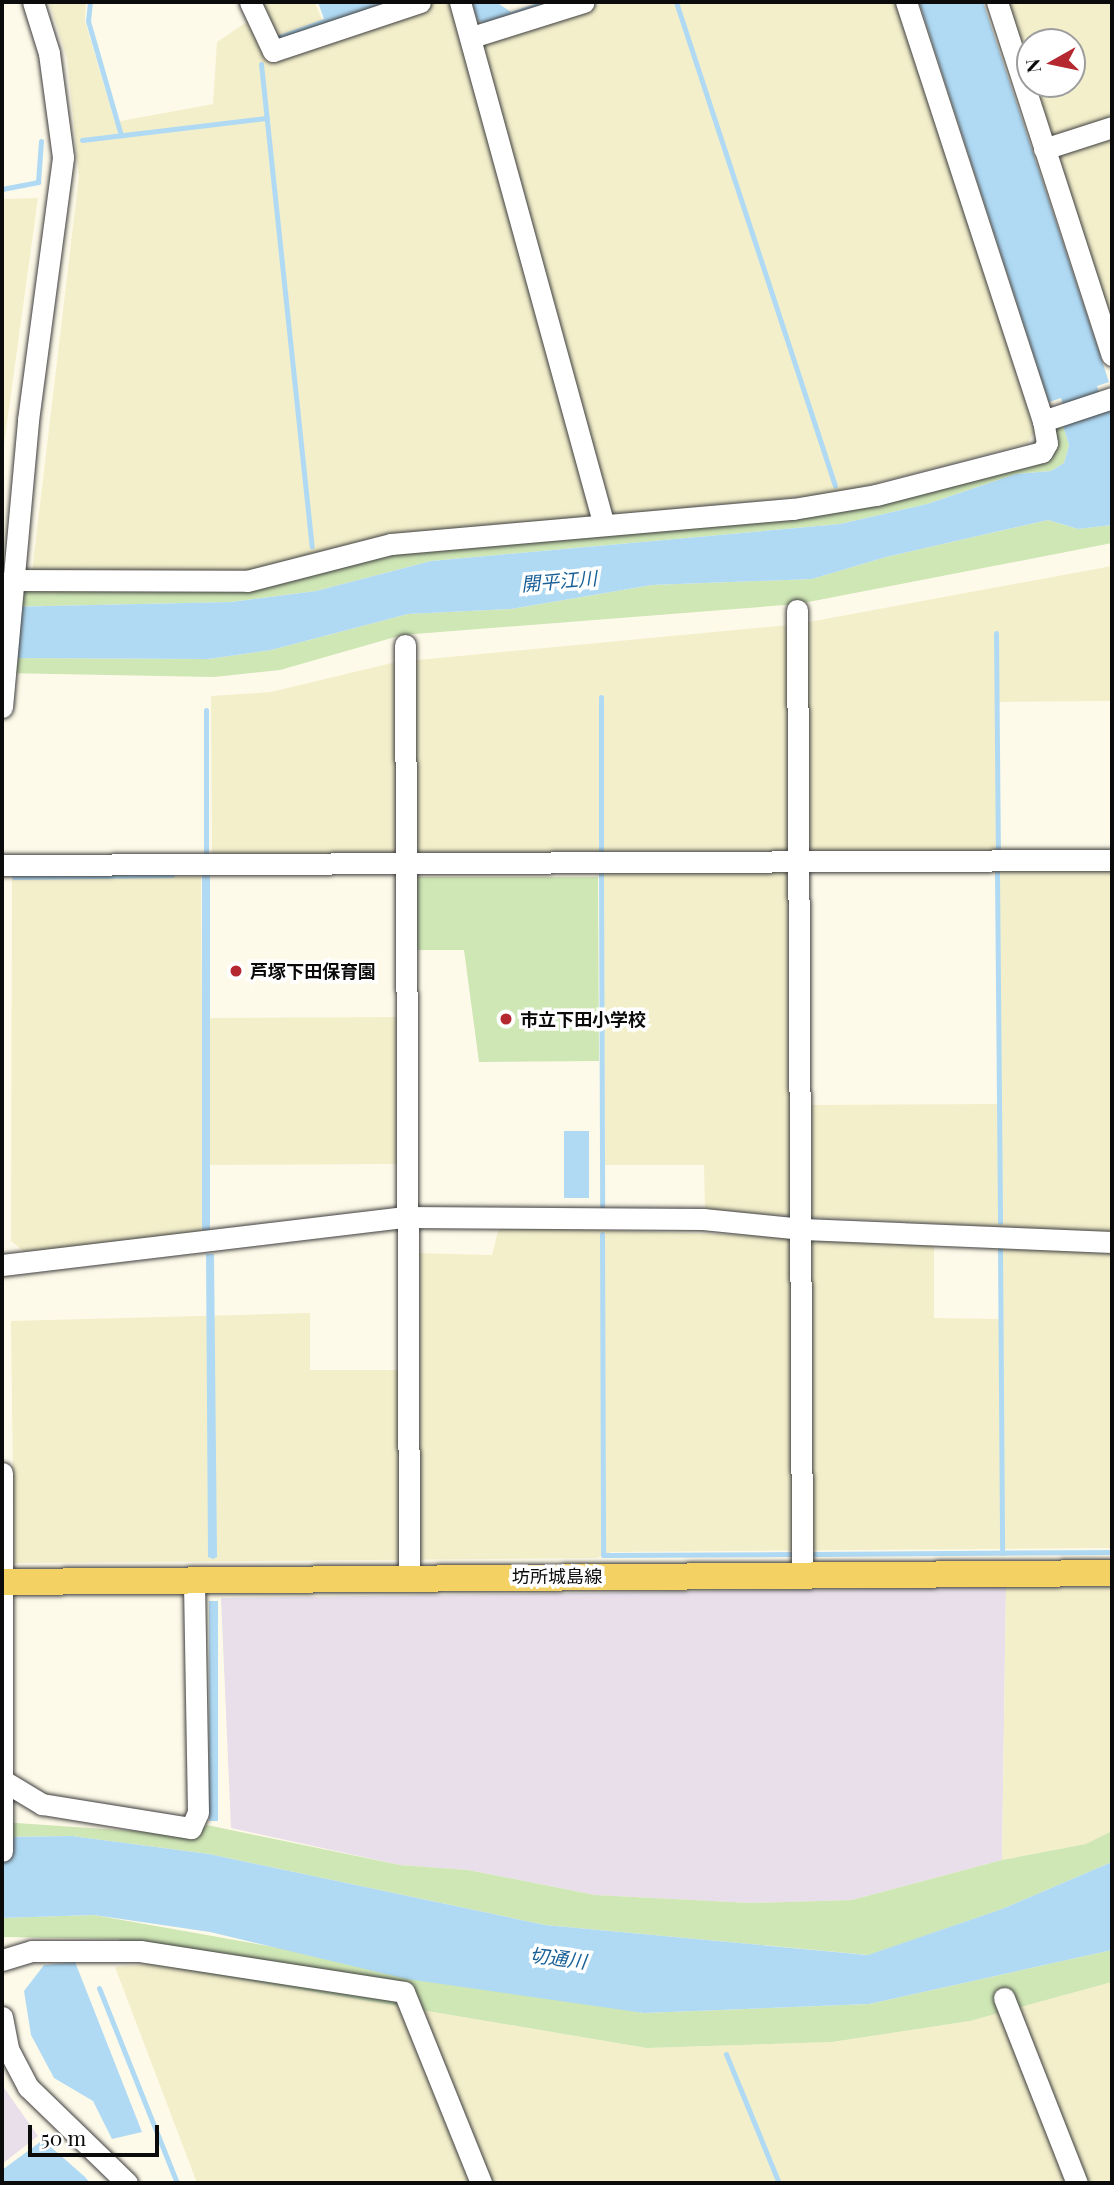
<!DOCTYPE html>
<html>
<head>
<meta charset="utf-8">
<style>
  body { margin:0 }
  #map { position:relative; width:1114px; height:2185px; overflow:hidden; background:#fefae9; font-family:"Playfair Display","Noto Sans JP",serif }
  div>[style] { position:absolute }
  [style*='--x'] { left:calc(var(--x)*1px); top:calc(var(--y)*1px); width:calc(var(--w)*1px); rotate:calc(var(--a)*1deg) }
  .industrial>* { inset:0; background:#e8dfea }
  .farmland>* { inset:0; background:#f3efcb }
  .green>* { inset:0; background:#cfe6b5 }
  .water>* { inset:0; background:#b0daf4; transform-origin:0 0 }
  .stream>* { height:5px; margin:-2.5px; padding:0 2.5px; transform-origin:2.5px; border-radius:2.5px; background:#b0daf4 }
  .roads { filter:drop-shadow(0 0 2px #3e3e3e) drop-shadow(0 0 2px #3e3e3e) }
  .minor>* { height:21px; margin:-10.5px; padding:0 10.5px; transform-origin:10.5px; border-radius:10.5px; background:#fff }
  .major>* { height:26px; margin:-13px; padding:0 13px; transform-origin:13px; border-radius:13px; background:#f4d163 }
  .dots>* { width:19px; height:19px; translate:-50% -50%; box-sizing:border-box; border:4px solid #fff; border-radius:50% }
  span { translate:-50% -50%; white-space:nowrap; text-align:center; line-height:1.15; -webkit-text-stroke:7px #fff; paint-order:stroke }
  .poi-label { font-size:18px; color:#0b0b0b; font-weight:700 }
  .left { translate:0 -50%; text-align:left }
  .street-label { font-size:18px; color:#0b0b0b }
  .water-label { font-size:19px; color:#196097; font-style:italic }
  .frame { position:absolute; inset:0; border:4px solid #0b0b0b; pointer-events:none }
  .north { position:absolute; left:1016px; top:28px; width:70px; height:70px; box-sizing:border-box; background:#fff; border:2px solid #9d9d9d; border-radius:50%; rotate:261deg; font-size:19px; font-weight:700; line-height:28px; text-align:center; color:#0b0b0b }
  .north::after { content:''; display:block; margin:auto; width:24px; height:32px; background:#b5282f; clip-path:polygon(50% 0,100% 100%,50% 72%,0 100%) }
  .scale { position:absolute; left:28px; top:2125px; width:131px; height:32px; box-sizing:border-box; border:4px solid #0b0b0b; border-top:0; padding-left:9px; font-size:21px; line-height:24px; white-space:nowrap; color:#0b0b0b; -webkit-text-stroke:5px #fff; paint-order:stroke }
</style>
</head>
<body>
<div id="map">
  <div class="industrial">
    <i style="clip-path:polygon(1006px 1587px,1002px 1860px,852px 1900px,750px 1903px,595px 1895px,468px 1870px,400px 1865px,231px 1828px,221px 1598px)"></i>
    <i style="clip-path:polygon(2px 2085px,38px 2136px,2px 2164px)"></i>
  </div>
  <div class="farmland">
    <i style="clip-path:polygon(49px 2px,86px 2px,85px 21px,115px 122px,213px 104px,217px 42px,263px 11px,260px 2px,315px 2px,329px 38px,439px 2px,454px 2px,469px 47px,608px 2px,898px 2px,1035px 431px,1028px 443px,839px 493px,385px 537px,251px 576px,32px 572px,79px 176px,67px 58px)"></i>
    <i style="clip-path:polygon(1005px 2px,1112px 2px,1112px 118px,1049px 137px,1032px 84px,1072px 84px,1072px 42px,1030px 42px,1030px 78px)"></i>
    <i style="clip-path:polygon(1112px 136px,1112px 328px,1056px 154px)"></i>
    <i style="clip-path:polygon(38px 198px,2px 459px,2px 199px)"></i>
    <i style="clip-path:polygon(1112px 566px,1112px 701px,999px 702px,999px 852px,212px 860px,211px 696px,271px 692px,396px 662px,798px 624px)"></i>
    <i style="clip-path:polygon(1112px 869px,1112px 1233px,705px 1211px,704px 1165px,605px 1165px,603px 871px,805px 871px,807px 1105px,999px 1104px,998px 870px)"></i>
    <i style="clip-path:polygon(201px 876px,202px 1018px,397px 1017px,398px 1164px,209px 1165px,209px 1233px,26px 1253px,11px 1241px,12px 879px)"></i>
    <i style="clip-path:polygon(499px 1227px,934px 1241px,934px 1318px,1003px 1319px,1003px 1247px,1112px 1254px,1112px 1548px,611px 1552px,596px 1558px,14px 1563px,11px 1321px,310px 1313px,310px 1370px,415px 1370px,415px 1253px,492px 1255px)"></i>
    <i style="clip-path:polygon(1006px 1587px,1112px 1587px,1112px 1831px,1087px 1844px,1002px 1860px)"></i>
    <i style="clip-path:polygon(149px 1964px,647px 2048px,832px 2042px,970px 2021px,1112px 1982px,1112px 2183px,197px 2183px,115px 1967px)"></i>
  </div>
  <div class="green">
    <i style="clip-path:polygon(1062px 423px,1069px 445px,1064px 463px,1051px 471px,1016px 474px,927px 504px,840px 524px,431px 561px,316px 591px,231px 602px,2px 607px,2px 591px,250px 587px,405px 549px,843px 509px,1052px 458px,1055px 429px)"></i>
    <i style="clip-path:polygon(1048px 520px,1078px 529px,1112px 525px,1112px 543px,798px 604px,402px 635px,280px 670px,214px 677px,2px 673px,2px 658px,208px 659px,271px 650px,408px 614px,511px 609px,652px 585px,812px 579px,886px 557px)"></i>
    <i style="clip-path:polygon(412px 877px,598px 877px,599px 1061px,479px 1062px,464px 950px,413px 950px)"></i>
    <i style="clip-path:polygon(2px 1822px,192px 1835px,207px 1825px,400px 1865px,468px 1870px,595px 1895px,750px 1903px,852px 1900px,1002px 1860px,1086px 1844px,1112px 1831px,1112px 1862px,1002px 1909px,869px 1955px,545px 1925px,209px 1854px,72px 1836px,2px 1837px)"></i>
    <i style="clip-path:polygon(94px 1915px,644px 2013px,869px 2004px,1112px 1950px,1112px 1982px,970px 2021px,832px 2042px,647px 2048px,149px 1964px,118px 1939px,2px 1937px,2px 1918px)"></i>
  </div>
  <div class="water">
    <i style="clip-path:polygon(318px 2px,389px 2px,279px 41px,274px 37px,324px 19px)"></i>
    <i style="clip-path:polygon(472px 2px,496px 2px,511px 12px,541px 2px,560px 2px,487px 25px,477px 20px)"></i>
    <i style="clip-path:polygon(919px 2px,983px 2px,1109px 382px,1097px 386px,1104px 408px,1111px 407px,1112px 412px,1112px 525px,1078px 529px,1048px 520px,886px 557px,812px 579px,652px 585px,511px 609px,408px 614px,271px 650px,208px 659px,2px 658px,2px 607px,231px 602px,316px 591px,431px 561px,840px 524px,927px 504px,1016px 474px,1051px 471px,1064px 463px,1069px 445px,1062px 423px,1068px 420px,1061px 398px,1049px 402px)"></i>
    <i style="left:202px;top:873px;width:8px;height:357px"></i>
    <i style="left:564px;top:1131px;width:25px;height:67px"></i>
    <i style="clip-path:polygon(206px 1254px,214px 1254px,217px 1557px,213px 1559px,208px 1557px)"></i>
    <i style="left:209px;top:1601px;width:9px;height:220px"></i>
    <i style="clip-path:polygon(72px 1836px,209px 1854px,545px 1925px,868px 1955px,1002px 1909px,1112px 1862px,1112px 1950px,869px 2004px,644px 2013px,407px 1979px,210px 1932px,94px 1915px,2px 1918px,2px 1837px)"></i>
    <i style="clip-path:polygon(75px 1962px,81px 1977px,142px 2132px,112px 2139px,93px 2101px,54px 2078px,31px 2035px,24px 1991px,44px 1965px)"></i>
    <i style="clip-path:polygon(43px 2140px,85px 2177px,90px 2183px,2px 2183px,2px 2170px)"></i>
  </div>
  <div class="stream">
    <i style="--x:90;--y:2;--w:19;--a:96"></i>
    <i style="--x:88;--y:21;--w:119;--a:73.9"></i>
    <i style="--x:676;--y:2;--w:509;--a:71.81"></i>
    <i style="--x:261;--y:64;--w:485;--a:84"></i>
    <i style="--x:82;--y:140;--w:186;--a:-6.8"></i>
    <i style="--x:2;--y:189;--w:37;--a:-11"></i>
    <i style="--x:38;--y:182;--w:41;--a:-85.8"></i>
    <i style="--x:996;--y:633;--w:216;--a:89.5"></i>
    <i style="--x:601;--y:697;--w:157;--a:90"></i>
    <i style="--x:206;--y:856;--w:146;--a:-90"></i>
    <i style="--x:601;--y:872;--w:334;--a:89.8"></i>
    <i style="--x:997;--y:872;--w:350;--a:89.5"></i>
    <i style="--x:14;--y:877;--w:158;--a:-0.7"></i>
    <i style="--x:602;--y:1234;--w:321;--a:89.8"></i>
    <i style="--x:603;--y:1555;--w:192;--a:-0.3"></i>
    <i style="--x:1000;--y:1248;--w:305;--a:89.6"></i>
    <i style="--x:812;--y:1554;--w:300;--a:-0.4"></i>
    <i style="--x:99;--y:1988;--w:210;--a:68.2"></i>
    <i style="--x:726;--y:2054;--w:139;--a:67.7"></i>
  </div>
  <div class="roads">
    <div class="minor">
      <i style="--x:250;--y:2;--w:54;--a:64.9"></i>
      <i style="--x:273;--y:51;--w:155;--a:-18.4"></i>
      <i style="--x:460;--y:2;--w:539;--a:74.62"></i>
      <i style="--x:997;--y:2;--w:371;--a:72"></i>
      <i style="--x:472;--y:37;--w:117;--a:-17.4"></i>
      <i style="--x:1044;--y:149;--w:71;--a:-17.9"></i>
      <i style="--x:1043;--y:421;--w:73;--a:-18.4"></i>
      <i style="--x:11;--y:580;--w:236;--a:0.2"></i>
      <i style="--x:247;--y:581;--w:149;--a:-14.4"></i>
      <i style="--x:391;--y:544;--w:404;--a:-5"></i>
      <i style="--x:793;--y:509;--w:84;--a:-9.6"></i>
      <i style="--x:876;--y:495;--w:171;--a:-14.5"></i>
      <i style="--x:1042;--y:452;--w:10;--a:-61"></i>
      <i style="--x:1047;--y:443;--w:22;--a:-100"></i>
      <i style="--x:1043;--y:421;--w:441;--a:-108.1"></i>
      <i style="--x:797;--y:610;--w:965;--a:89.7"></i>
      <i style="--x:405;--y:645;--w:932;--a:89.75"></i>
      <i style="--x:2;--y:707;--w:288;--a:-84.8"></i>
      <i style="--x:28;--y:420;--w:265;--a:-82.4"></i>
      <i style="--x:63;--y:157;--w:105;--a:-97.7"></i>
      <i style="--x:49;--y:53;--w:53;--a:-107.4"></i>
      <i style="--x:2;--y:865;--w:1110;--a:-0.26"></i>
      <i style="--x:2;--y:1265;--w:406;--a:-6.8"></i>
      <i style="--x:405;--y:1217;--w:298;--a:0.4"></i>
      <i style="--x:703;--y:1219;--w:100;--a:5.7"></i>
      <i style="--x:803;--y:1229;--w:309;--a:2.4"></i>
      <i style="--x:2;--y:1473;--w:378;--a:90"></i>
      <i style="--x:2;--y:1780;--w:47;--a:31"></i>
      <i style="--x:42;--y:1804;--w:151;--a:9.2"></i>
      <i style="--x:191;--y:1828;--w:17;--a:-66"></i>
      <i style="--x:198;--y:1812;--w:232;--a:-91"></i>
      <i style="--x:2;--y:1960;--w:31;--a:-17"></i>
      <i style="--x:32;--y:1951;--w:108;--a:0"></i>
      <i style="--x:140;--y:1951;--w:267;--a:8.8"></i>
      <i style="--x:404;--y:1992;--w:206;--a:68"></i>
      <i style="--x:1004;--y:1998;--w:199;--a:68.5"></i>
      <i style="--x:2;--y:2017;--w:33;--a:79"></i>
      <i style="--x:8;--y:2049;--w:43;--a:62.2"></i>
      <i style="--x:28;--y:2087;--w:138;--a:44.1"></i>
    </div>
    <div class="major">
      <i style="--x:2;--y:1582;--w:1110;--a:-0.46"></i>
    </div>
  </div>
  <div class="dots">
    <i style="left:236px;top:971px;background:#b5282f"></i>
    <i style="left:506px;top:1019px;background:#b5282f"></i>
  </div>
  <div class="poi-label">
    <span class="left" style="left:250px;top:971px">芦塚下田保育園</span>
    <span class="left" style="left:520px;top:1019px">市立下田小学校</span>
  </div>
  <div class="street-label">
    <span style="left:557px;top:1576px">坊所城島線</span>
  </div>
  <div class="water-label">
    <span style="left:559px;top:581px;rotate:-5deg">開平江川</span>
    <span style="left:558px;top:1958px;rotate:7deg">切通川</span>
  </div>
  <div class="frame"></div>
  <div class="north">N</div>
  <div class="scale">50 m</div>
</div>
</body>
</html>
